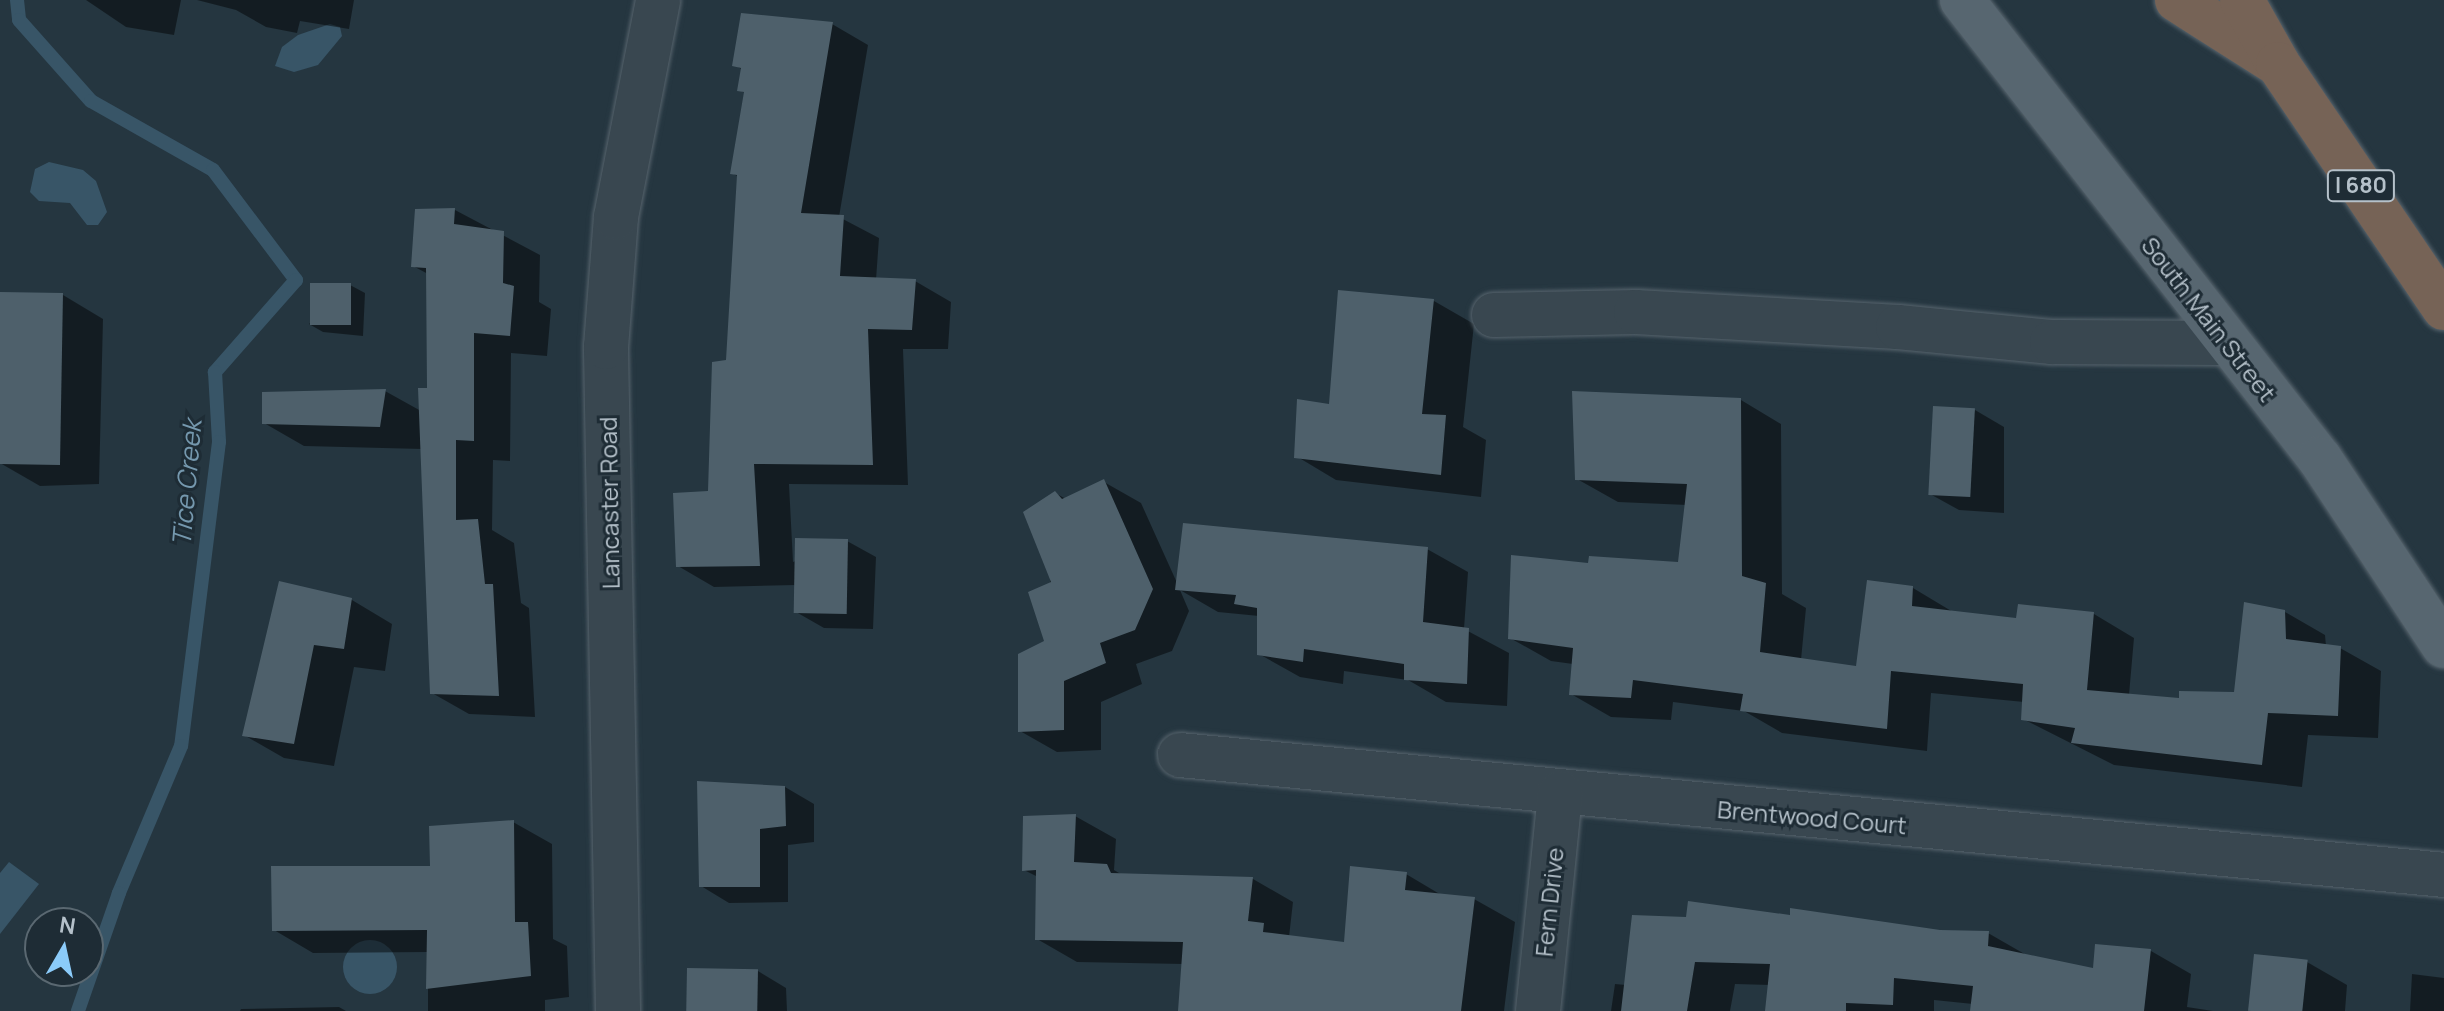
<!DOCTYPE html>
<html>
<head>
<meta charset="utf-8">
<style>
  body { margin:0 }
  #map { position:relative; width:2444px; height:1011px; overflow:hidden; background:#253640; font-family:Manrope,sans-serif }
  div>[style] { position:absolute }
  [style*='--x'] { left:calc(var(--x)*1px); top:calc(var(--y)*1px); width:calc(var(--w)*1px); rotate:calc(var(--a)*1deg) }
  .water>* { inset:0; background:#385567 }
  .round { border-radius:50% }
  .shadow>* { inset:0; background:#0007 }
  .stream>* { height:14px; margin:-7px; padding:0 7px; transform-origin:7px; border-radius:7px; background:#385567 }
  .building>* { inset:0; background:#4e606b; transform-origin:0 0 }
  .roads { filter:drop-shadow(0 0 2px #57646d) drop-shadow(0 0 2px #57646d) }
  .minor>* { height:44px; margin:-22px; padding:0 22px; transform-origin:22px; border-radius:22px; background:#394750 }
  .major>* { height:44px; margin:-22px; padding:0 22px; transform-origin:22px; border-radius:22px; background:#576670 }
  .highway>* { height:44px; margin:-22px; padding:0 22px; transform-origin:22px; border-radius:22px; background:#766356 }
  span { translate:-50% -50%; white-space:nowrap; text-align:center; line-height:1.15; -webkit-text-stroke:6px #1e2c35; paint-order:stroke }
  .shield-label span { padding:2px 6px; background:#1e2c35; border:2px solid; border-radius:6px; -webkit-text-stroke-width:0 }
  .shield-label { font-size:22px; color:#b5c1ca; font-weight:700 }
  .street-label { font-size:24px; color:#b5c1ca }
  .water-label { font-size:26px; color:#7598ae; font-style:italic }
  .north { position:absolute; left:24px; top:907px; width:80px; height:80px; box-sizing:border-box; background:#1e2c35; border:2px solid #5a6871; border-radius:50%; rotate:9deg; font-size:22px; font-weight:700; line-height:32px; text-align:center; color:#b5c1ca }
  .north::after { content:''; display:block; margin:auto; width:28px; height:36px; background:#8bcbf9; clip-path:polygon(50% 0,100% 100%,50% 72%,0 100%) }
</style>
</head>
<body>
<div id="map">
  <div class="water">
    <i style="clip-path:polygon(330px 24px,340px 27px,342px 36px,318px 65px,294px 72px,275px 66px,282px 47px,298px 35px)"></i>
    <i style="clip-path:polygon(49px 162px,83px 170px,96px 181px,107px 212px,98px 225px,87px 225px,70px 203px,39px 201px,30px 192px,35px 169px)"></i>
    <i style="clip-path:polygon(9px 862px,39px 884px,0 934px,0 873px)"></i>
    <i class="round" style="left:343px;top:940px;width:54px;height:54px"></i>
  </div>
  <div class="shadow">
    <i style="clip-path:polygon(86px 0,181px 0,174px 35px,126px 27px)"></i>
    <i style="clip-path:polygon(197px 0,354px 0,349px 29px,300px 21px,297px 33px,266px 27px,236px 10px)"></i>
    <i style="clip-path:polygon(832px 24px,868px 45px,839px 217px,879px 238px,876px 280px,915px 281px,951px 302px,948px 349px,903px 349px,908px 485px,789px 484px,793px 562px,847px 541px,876px 557px,873px 629px,824px 628px,796px 612px,796px 585px,714px 587px,678px 566px,710px 493px,728px 362px,739px 177px,732px 173px,745px 93px,740px 90px,743px 70px,735px 65px)"></i>
    <i style="clip-path:polygon(455px 210px,540px 255px,539px 302px,551px 309px,547px 356px,511px 353px,510px 461px,493px 460px,492px 530px,514px 543px,521px 603px,529px 608px,535px 717px,469px 714px,432px 693px,422px 449px,304px 446px,264px 423px,385px 391px,421px 411px,429px 390px,428px 274px,413px 266px)"></i>
    <i style="clip-path:polygon(350px 285px,365px 293px,363px 336px,323px 332px,309px 324px)"></i>
    <i style="clip-path:polygon(0 294px,63px 295px,103px 319px,99px 484px,40px 486px,0 463px)"></i>
    <i style="clip-path:polygon(1434px 301px,1474px 324px,1463px 427px,1486px 440px,1481px 497px,1336px 480px,1296px 456px,1331px 406px)"></i>
    <i style="clip-path:polygon(1741px 400px,1781px 424px,1782px 594px,1806px 608px,1801px 660px,1857px 668px,1913px 588px,1953px 612px,2018px 620px,2019px 606px,2094px 614px,2134px 638px,2129px 695px,2180px 700px,2236px 694px,2285px 612px,2325px 635px,2326px 646px,2340px 648px,2381px 671px,2378px 738px,2308px 735px,2302px 787px,2114px 765px,2023px 719px,2024px 702px,1931px 693px,1927px 751px,1782px 733px,1744px 711px,1673px 702px,1671px 720px,1611px 717px,1571px 694px,1573px 664px,1551px 661px,1510px 638px,1590px 565px,1680px 564px,1687px 505px,1618px 502px,1577px 479px)"></i>
    <i style="clip-path:polygon(1975px 410px,2004px 427px,2004px 513px,1959px 510px,1930px 494px)"></i>
    <i style="clip-path:polygon(1104px 482px,1141px 503px,1178px 585px,1427px 549px,1468px 572px,1464px 629px,1509px 653px,1507px 706px,1446px 702px,1408px 680px,1344px 671px,1343px 684px,1300px 677px,1259px 654px,1259px 616px,1218px 612px,1180px 590px,1189px 611px,1172px 651px,1136px 664px,1142px 684px,1101px 702px,1101px 750px,1057px 752px,1020px 731px,1047px 642px,1055px 493px,1066px 499px)"></i>
    <i style="clip-path:polygon(280px 584px,352px 600px,392px 624px,385px 671px,354px 667px,334px 766px,284px 758px,244px 735px)"></i>
    <i style="clip-path:polygon(785px 787px,814px 804px,814px 842px,788px 845px,788px 902px,729px 903px,701px 886px)"></i>
    <i style="clip-path:polygon(1075px 816px,1116px 839px,1114px 870px,1124px 876px,1253px 879px,1293px 902px,1289px 937px,1346px 944px,1406px 874px,1443px 896px,1474px 899px,1515px 922px,1504px 1011px,1180px 1011px,1183px 964px,1077px 962px,1037px 939px,1038px 877px,1024px 870px)"></i>
    <i style="clip-path:polygon(513px 822px,552px 844px,553px 939px,567px 946px,569px 997px,545px 1000px,545px 1011px,428px 1011px,428px 952px,313px 953px,274px 930px,432px 868px)"></i>
    <i style="clip-path:polygon(1634px 917px,1988px 933px,2028px 956px,2095px 970px,2097px 946px,2151px 951px,2191px 974px,2187px 1007px,2213px 1011px,1972px 1011px,1973px 1004px,1934px 1000px,1934px 1011px,1767px 1011px,1770px 985px,1735px 984px,1730px 1011px,1611px 1011px,1615px 984px,1626px 985px)"></i>
    <i style="clip-path:polygon(2307px 962px,2347px 985px,2345px 1011px,2252px 1011px)"></i>
    <i style="clip-path:polygon(758px 971px,786px 988px,787px 1011px,693px 1011px)"></i>
    <i style="clip-path:polygon(2412px 974px,2444px 978px,2444px 1011px,2410px 1011px)"></i>
    <i style="clip-path:polygon(339px 1007px,346px 1011px,240px 1011px,241px 1009px)"></i>
  </div>
  <div class="stream">
    <i style="--x:17;--y:0;--w:20;--a:84"></i>
    <i style="--x:19;--y:20;--w:108;--a:48.4"></i>
    <i style="--x:91;--y:101;--w:140;--a:29.5"></i>
    <i style="--x:213;--y:170;--w:138;--a:53"></i>
    <i style="--x:296;--y:280;--w:123;--a:131.4"></i>
    <i style="--x:215;--y:372;--w:70;--a:86.7"></i>
    <i style="--x:219;--y:442;--w:306;--a:97.1"></i>
    <i style="--x:181;--y:746;--w:160;--a:112.9"></i>
    <i style="--x:119;--y:893;--w:125;--a:109.2"></i>
  </div>
  <div class="building">
    <i style="clip-path:polygon(741px 13px,833px 22px,801px 213px,844px 215px,840px 276px,916px 279px,912px 330px,868px 329px,873px 465px,754px 464px,760px 566px,676px 567px,673px 493px,708px 491px,712px 362px,726px 360px,737px 175px,730px 174px,744px 92px,737px 91px,741px 68px,732px 66px)"></i>
    <i style="clip-path:polygon(455px 208px,454px 224px,504px 231px,503px 283px,514px 286px,510px 336px,474px 333px,474px 441px,456px 440px,456px 520px,478px 519px,485px 584px,493px 584px,499px 696px,430px 694px,418px 388px,427px 388px,426px 268px,411px 267px,415px 209px)"></i>
    <i style="left:310px;top:283px;width:41px;height:42px"></i>
    <i style="clip-path:polygon(1338px 290px,1434px 299px,1422px 414px,1446px 415px,1441px 475px,1294px 458px,1297px 399px,1329px 404px)"></i>
    <i style="left:0;top:292px;width:63px;height:172px;rotate:1deg"></i>
    <i style="clip-path:polygon(386px 389px,380px 427px,262px 424px,262px 392px)"></i>
    <i style="clip-path:polygon(1572px 391px,1741px 398px,1742px 576px,1766px 583px,1760px 652px,1856px 666px,1867px 580px,1913px 586px,1912px 606px,2016px 618px,2018px 604px,2094px 612px,2087px 690px,2179px 698px,2179px 691px,2234px 692px,2244px 602px,2285px 610px,2286px 639px,2341px 646px,2338px 716px,2268px 713px,2262px 765px,2071px 743px,2075px 728px,2021px 720px,2023px 684px,1891px 671px,1887px 729px,1740px 711px,1743px 694px,1633px 680px,1631px 698px,1569px 695px,1573px 648px,1508px 639px,1511px 555px,1588px 563px,1589px 556px,1678px 562px,1687px 484px,1575px 480px)"></i>
    <i style="left:1933px;top:406px;width:42px;height:89px;rotate:3deg"></i>
    <i style="clip-path:polygon(1104px 479px,1153px 589px,1135px 630px,1100px 643px,1106px 663px,1064px 681px,1064px 730px,1018px 732px,1018px 654px,1044px 641px,1028px 592px,1051px 582px,1023px 512px,1055px 491px,1062px 499px)"></i>
    <i style="clip-path:polygon(1183px 523px,1428px 547px,1423px 622px,1469px 628px,1467px 684px,1404px 680px,1404px 664px,1304px 649px,1303px 662px,1257px 655px,1257px 608px,1234px 604px,1236px 595px,1175px 590px)"></i>
    <i style="left:795px;top:538px;width:53px;height:75px;rotate:1deg"></i>
    <i style="clip-path:polygon(279px 581px,352px 598px,344px 649px,314px 645px,294px 744px,242px 736px)"></i>
    <i style="clip-path:polygon(697px 781px,785px 786px,786px 826px,760px 829px,760px 887px,699px 887px)"></i>
    <i style="clip-path:polygon(1076px 814px,1074px 862px,1107px 864px,1111px 873px,1253px 877px,1248px 921px,1264px 923px,1263px 932px,1344px 942px,1350px 866px,1407px 872px,1405px 890px,1475px 897px,1461px 1011px,1178px 1011px,1183px 942px,1035px 940px,1036px 870px,1022px 871px,1023px 816px)"></i>
    <i style="clip-path:polygon(514px 820px,515px 922px,528px 922px,531px 976px,426px 989px,427px 930px,272px 931px,271px 866px,430px 866px,429px 826px)"></i>
    <i style="clip-path:polygon(1688px 901px,1790px 915px,1790px 908px,1940px 930px,1989px 931px,1988px 946px,2093px 968px,2095px 944px,2151px 949px,2144px 1011px,1970px 1011px,1973px 986px,1894px 978px,1893px 1005px,1846px 1003px,1846px 1011px,1765px 1011px,1770px 964px,1695px 962px,1687px 1011px,1621px 1011px,1632px 915px,1686px 917px)"></i>
    <i style="left:2254px;top:954px;width:54px;height:57px;rotate:6deg"></i>
    <i style="left:687px;top:968px;width:71px;height:43px;rotate:1deg"></i>
  </div>
  <div class="roads">
    <div class="minor">
      <i style="--x:1494;--y:315;--w:142;--a:-1.2"></i>
      <i style="--x:1636;--y:312;--w:262;--a:3.3"></i>
      <i style="--x:1898;--y:327;--w:155;--a:5.6"></i>
      <i style="--x:2052;--y:342;--w:175;--a:0.3"></i>
      <i style="--x:1180;--y:755;--w:1270;--a:5.42"></i>
      <i style="--x:618;--y:1011;--w:664;--a:-91.04"></i>
      <i style="--x:606;--y:347;--w:130;--a:-85.6"></i>
      <i style="--x:616;--y:217;--w:221;--a:-79"></i>
      <i style="--x:1538;--y:1011;--w:219;--a:-84.2"></i>
    </div>
    <div class="major">
      <i style="--x:1962;--y:0;--w:582;--a:52.05"></i>
      <i style="--x:2320;--y:459;--w:224;--a:56.5"></i>
    </div>
    <div class="highway">
      <i style="--x:2177;--y:0;--w:114;--a:32.4"></i>
      <i style="--x:2242;--y:0;--w:73;--a:60.6"></i>
      <i style="--x:2278;--y:64;--w:295;--a:55.8"></i>
    </div>
  </div>
  <div class="shield-label">
    <span style="left:2361px;top:186px">I 680</span>
  </div>
  <div class="street-label">
    <span style="left:2209px;top:319px;rotate:52deg">South Main Street</span>
    <span style="left:609px;top:503px;rotate:-91deg">Lancaster Road</span>
    <span style="left:1812px;top:817px;rotate:5deg">Brentwood Court</span>
    <span style="left:1549px;top:902px;rotate:-84deg">Fern Drive</span>
  </div>
  <div class="water-label">
    <span style="left:187px;top:483px;rotate:-85deg">Tice Creek</span>
  </div>
  <div class="north">N</div>
</div>
</body>
</html>
